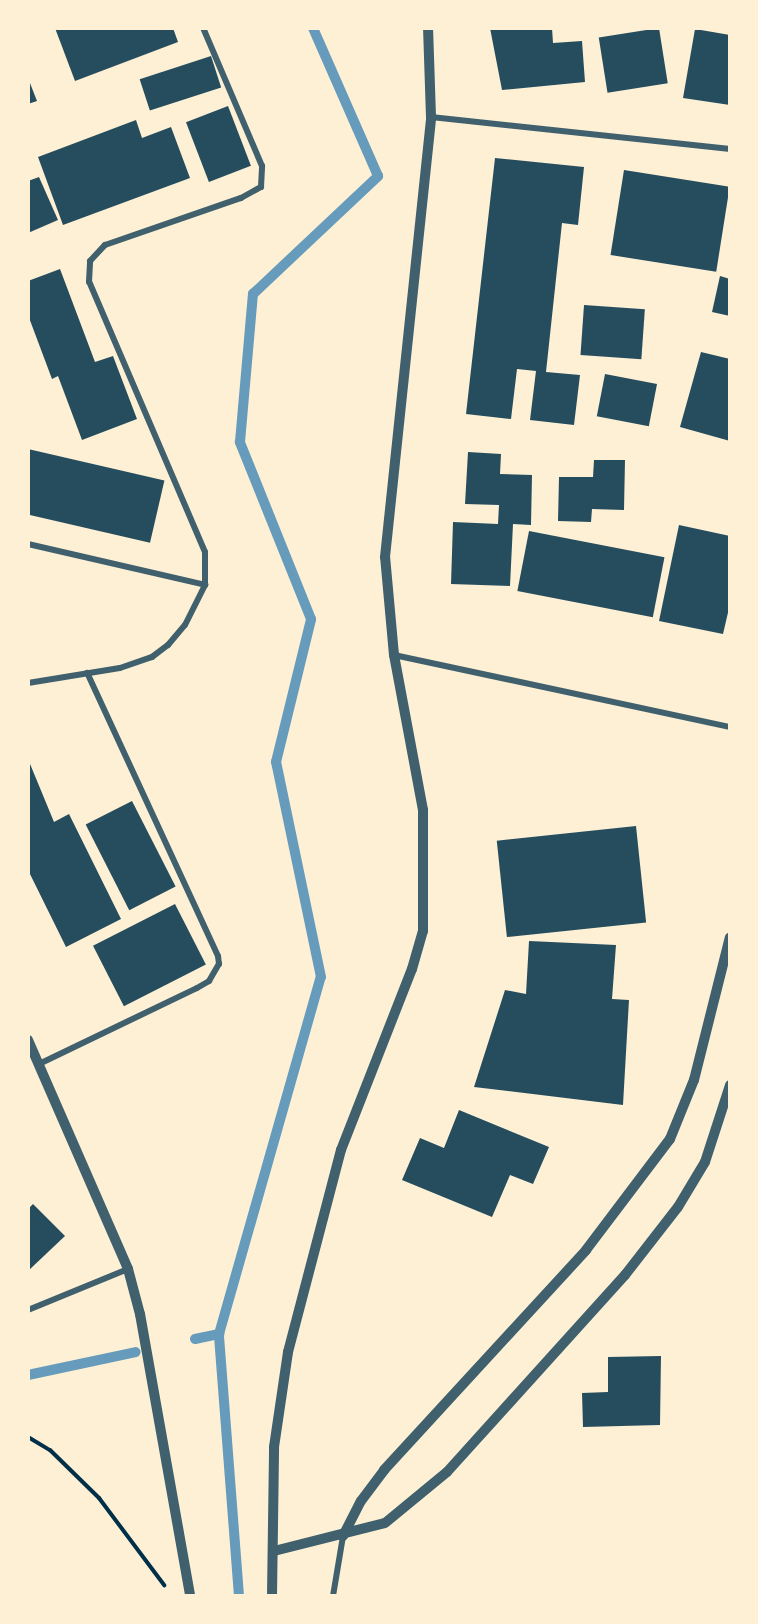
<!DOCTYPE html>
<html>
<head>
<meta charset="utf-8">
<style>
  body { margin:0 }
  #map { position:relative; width:758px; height:1624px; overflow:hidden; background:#fdf0d5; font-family:"IBM Plex Sans",sans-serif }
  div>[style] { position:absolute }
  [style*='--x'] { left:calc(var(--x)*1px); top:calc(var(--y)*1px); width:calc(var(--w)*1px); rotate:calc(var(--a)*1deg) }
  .stream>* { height:10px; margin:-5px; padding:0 5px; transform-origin:5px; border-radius:5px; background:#669bbc }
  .building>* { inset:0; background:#264d5e; transform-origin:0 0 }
  .path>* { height:4px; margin:-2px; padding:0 2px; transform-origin:2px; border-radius:2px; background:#003049 }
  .minor>* { height:6px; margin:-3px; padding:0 3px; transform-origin:3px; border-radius:3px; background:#3f606c }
  .tertiary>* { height:10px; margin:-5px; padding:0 5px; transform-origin:5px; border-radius:5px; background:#3f606c }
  span { translate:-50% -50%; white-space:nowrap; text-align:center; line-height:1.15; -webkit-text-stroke:6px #fdf0d5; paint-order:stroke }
  .frame { position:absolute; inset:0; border:30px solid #fdf0d5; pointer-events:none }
</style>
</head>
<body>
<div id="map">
  <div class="stream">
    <i style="--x:195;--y:1339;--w:25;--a:-12"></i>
    <i style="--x:28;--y:1375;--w:110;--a:-12"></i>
    <i style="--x:239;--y:1596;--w:263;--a:-94.4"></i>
    <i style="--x:219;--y:1334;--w:371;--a:-74.1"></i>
    <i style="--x:321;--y:977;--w:220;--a:-101.8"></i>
    <i style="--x:276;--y:762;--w:147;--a:-76.2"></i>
    <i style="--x:311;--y:619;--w:191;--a:-111.9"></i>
    <i style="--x:240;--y:442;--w:149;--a:-85"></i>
    <i style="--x:253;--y:294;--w:172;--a:-43.3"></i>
    <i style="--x:378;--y:176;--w:162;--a:-113.7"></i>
  </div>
  <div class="building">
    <i style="clip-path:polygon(55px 28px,173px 28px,178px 42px,75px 81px)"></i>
    <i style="clip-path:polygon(490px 28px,552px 28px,553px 43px,582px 41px,585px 82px,502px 90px)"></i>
    <i style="left:659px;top:28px;width:56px;height:61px;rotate:81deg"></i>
    <i style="clip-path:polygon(695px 29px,730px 35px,730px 105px,683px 98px)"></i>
    <i style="left:211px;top:56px;width:33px;height:75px;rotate:72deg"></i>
    <i style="clip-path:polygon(28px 78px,37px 101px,28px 104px)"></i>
    <i style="left:228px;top:106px;width:64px;height:45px;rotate:69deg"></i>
    <i style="clip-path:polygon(136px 120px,142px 138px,171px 127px,190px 178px,63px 225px,38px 157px)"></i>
    <i style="clip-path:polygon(495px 158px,584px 167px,578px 225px,562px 223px,546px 372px,580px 375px,574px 425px,530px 420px,536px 371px,517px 369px,511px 419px,466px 414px)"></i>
    <i style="left:624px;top:170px;width:107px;height:86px;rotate:9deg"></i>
    <i style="clip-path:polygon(39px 177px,58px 220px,28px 233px,28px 181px)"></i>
    <i style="clip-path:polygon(60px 269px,95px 362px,113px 356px,137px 419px,82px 440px,58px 376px,52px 379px,28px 315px,28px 281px)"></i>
    <i style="clip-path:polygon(720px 276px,730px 279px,730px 316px,712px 312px)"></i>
    <i style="left:584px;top:305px;width:61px;height:50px;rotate:4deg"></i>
    <i style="clip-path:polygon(701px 352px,730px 359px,730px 441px,680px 427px)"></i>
    <i style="left:605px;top:374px;width:53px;height:43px;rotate:11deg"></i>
    <i style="left:28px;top:449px;width:140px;height:64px;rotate:13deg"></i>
    <i style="clip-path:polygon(468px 452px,501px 454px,500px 474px,532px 475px,531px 525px,513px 524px,510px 586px,451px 584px,453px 522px,498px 524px,499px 505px,465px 504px)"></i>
    <i style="clip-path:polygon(594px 460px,625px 460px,624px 510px,592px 509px,591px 522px,558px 521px,559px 477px,593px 477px)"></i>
    <i style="clip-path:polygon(679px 525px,730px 536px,730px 604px,723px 634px,659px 621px)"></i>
    <i style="left:529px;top:531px;width:138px;height:61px;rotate:11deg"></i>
    <i style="clip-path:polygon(28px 759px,54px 822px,69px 814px,121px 919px,66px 947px,28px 870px)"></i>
    <i style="left:132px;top:801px;width:96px;height:52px;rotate:63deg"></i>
    <i style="left:636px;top:826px;width:97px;height:140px;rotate:84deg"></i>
    <i style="left:175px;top:904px;width:68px;height:92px;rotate:63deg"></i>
    <i style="clip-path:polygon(529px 941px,616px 945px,612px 999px,629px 1000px,623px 1105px,474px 1087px,505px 990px,526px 994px)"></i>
    <i style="clip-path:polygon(459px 1110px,549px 1147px,533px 1184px,510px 1175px,492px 1217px,402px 1180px,420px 1138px,444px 1148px)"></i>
    <i style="clip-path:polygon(33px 1204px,65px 1236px,28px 1271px,28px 1209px)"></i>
    <i style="clip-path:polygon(661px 1356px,660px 1425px,583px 1427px,582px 1393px,608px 1392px,608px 1357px)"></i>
  </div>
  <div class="path">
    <i style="--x:28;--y:1437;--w:26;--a:31"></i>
    <i style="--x:50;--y:1450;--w:69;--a:44.4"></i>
    <i style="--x:99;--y:1498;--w:109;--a:53.2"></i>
  </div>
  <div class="minor">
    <i style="--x:431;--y:117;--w:301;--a:6.1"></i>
    <i style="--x:28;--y:544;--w:182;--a:13"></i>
    <i style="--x:394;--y:655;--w:344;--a:12.1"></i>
    <i style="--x:28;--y:683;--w:93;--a:-9.3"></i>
    <i style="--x:120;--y:668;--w:34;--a:-19"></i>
    <i style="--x:152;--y:657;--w:20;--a:-37"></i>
    <i style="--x:168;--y:645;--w:26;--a:-50"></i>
    <i style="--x:185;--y:625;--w:45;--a:-63.4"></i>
    <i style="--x:205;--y:585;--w:33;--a:-90"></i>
    <i style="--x:205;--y:552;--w:294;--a:-113.2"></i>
    <i style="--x:89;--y:282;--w:21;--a:-87"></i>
    <i style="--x:90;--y:261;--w:22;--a:-47"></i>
    <i style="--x:105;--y:245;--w:144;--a:-19.1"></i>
    <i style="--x:241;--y:198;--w:23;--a:-29"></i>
    <i style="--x:261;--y:187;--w:21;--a:-87"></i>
    <i style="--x:262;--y:166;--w:150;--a:-113.1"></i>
    <i style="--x:39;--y:1064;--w:175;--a:-25.7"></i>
    <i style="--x:197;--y:988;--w:14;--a:-30"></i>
    <i style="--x:209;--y:981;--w:20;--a:-60"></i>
    <i style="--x:219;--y:964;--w:8;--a:-97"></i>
    <i style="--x:218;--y:956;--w:312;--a:-114.8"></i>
    <i style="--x:28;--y:1310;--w:108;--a:-22.3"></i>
    <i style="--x:333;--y:1596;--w:61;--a:-80.5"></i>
  </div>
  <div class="tertiary">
    <i style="--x:28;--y:1040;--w:250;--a:66.4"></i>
    <i style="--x:128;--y:1269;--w:47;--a:75.1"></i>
    <i style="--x:140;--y:1314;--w:286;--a:79.9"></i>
    <i style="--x:343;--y:1536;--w:39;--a:-63"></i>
    <i style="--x:361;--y:1501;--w:39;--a:-53"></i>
    <i style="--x:384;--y:1470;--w:299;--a:-47.4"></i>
    <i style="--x:586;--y:1250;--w:139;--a:-52.9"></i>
    <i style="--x:670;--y:1139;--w:64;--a:-67.9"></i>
    <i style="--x:694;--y:1080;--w:147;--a:-75.9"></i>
    <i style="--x:274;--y:1551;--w:114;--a:-14.2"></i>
    <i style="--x:385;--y:1523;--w:80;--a:-39.4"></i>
    <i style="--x:447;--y:1472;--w:266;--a:-47.9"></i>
    <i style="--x:625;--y:1275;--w:86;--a:-52.1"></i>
    <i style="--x:678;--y:1207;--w:52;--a:-59"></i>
    <i style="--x:705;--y:1162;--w:81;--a:-72"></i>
    <i style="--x:272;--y:1596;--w:149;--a:-89.2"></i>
    <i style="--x:274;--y:1447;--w:96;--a:-81.6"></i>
    <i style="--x:288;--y:1352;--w:209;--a:-75.3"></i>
    <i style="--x:341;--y:1150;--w:194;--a:-68.6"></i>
    <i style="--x:412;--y:969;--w:40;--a:-74"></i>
    <i style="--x:423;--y:931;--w:121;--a:-90"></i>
    <i style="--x:423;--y:810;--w:158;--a:-100.6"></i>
    <i style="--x:394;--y:655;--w:98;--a:-95.2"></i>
    <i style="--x:385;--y:557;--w:442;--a:-84"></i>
    <i style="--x:431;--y:117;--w:89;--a:-91.9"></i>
  </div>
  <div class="frame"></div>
</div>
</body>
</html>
